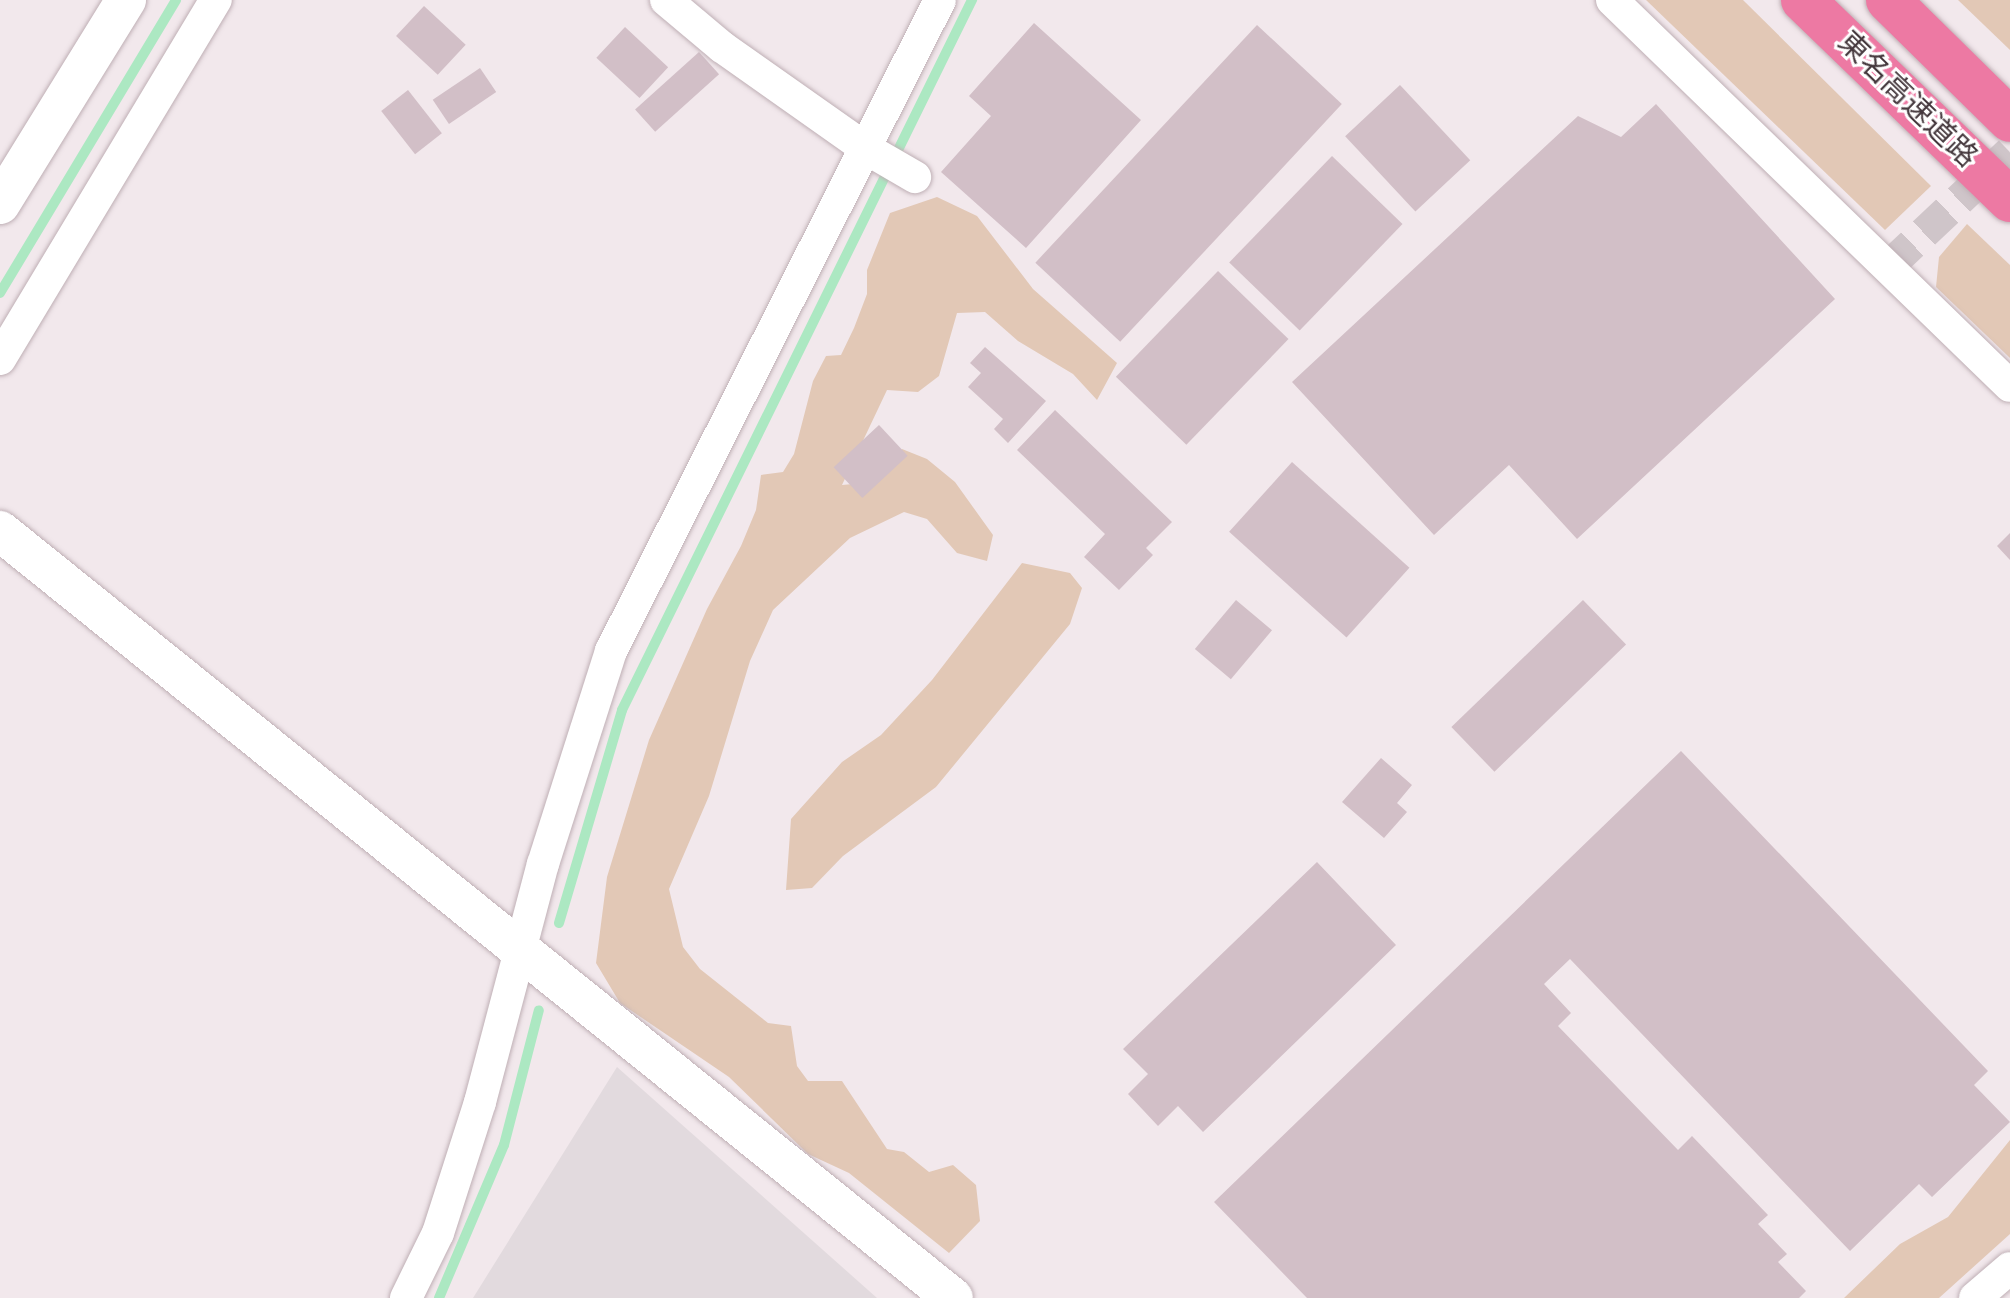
<!DOCTYPE html>
<html>
<head>
<meta charset="utf-8">
<style>
  body { margin:0 }
  #map { position:relative; width:2010px; height:1298px; overflow:hidden; background:#f2e8ec; font-family:"Sofia Sans Condensed","Noto Sans JP",sans-serif }
  div>[style] { position:absolute }
  [style*='--x'] { left:calc(var(--x)*1px); top:calc(var(--y)*1px); width:calc(var(--w)*1px); rotate:calc(var(--a)*1deg) }
  .industrial>* { inset:0; background:#e2dade }
  .green>* { inset:0; background:#e2c8b6 }
  .stream>* { height:10px; margin:-5px; padding:0 5px; transform-origin:5px; border-radius:5px; background:#ace8c2 }
  .building>* { inset:0; background:#d2bfc7; transform-origin:0 0 }
  .minor-tunnel>* { height:32px; margin-top:-16px; transform-origin:0; background:repeating-linear-gradient(90deg,#cfc5c9 0 32px,transparent 0 48px) }
  .roads { filter:drop-shadow(0 0 2px #bfafb5) drop-shadow(0 0 2px #bfafb5) }
  .minor>* { height:32px; margin:-16px; padding:0 16px; transform-origin:16px; border-radius:16px; background:#fff }
  .tertiary>* { height:40px; margin:-20px; padding:0 20px; transform-origin:20px; border-radius:20px; background:#fff }
  .motorway>* { height:44px; margin:-22px; padding:0 22px; transform-origin:22px; border-radius:22px; background:#ed79a3 }
  span { translate:-50% -50%; white-space:nowrap; text-align:center; line-height:1.15; -webkit-text-stroke:6px #fff; paint-order:stroke }
  .street-label { font-size:30px; color:#45383d }
</style>
</head>
<body>
<div id="map">
  <div class="industrial">
    <i style="clip-path:polygon(617px 1067px,877px 1298px,473px 1298px)"></i>
  </div>
  <div class="green">
    <i style="clip-path:polygon(1646px 0,1743px 0,1931px 186px,1885px 230px)"></i>
    <i style="clip-path:polygon(1958px 0,2010px 0,2010px 50px)"></i>
    <i style="clip-path:polygon(937px 197px,977px 216px,1033px 289px,1117px 363px,1097px 400px,1073px 374px,1018px 341px,985px 312px,957px 313px,939px 376px,918px 392px,887px 390px,842px 485px,876px 482px,902px 449px,927px 459px,955px 482px,993px 535px,987px 561px,957px 553px,927px 519px,904px 512px,850px 538px,773px 610px,750px 661px,709px 796px,669px 889px,683px 947px,700px 969px,768px 1023px,791px 1026px,797px 1066px,808px 1081px,842px 1081px,887px 1149px,904px 1152px,929px 1172px,953px 1165px,976px 1185px,980px 1221px,949px 1253px,849px 1173px,808px 1154px,729px 1077px,620px 1003px,596px 963px,607px 877px,649px 740px,707px 609px,741px 546px,756px 510px,761px 475px,783px 472px,794px 454px,813px 381px,826px 356px,841px 355px,854px 328px,867px 294px,867px 270px,890px 213px)"></i>
    <i style="clip-path:polygon(1967px 224px,2010px 265px,2010px 358px,1936px 287px,1939px 257px)"></i>
    <i style="clip-path:polygon(1022px 563px,1070px 573px,1082px 588px,1070px 624px,936px 787px,843px 856px,812px 888px,786px 890px,791px 819px,842px 762px,881px 735px,932px 680px)"></i>
    <i style="clip-path:polygon(2010px 1140px,2010px 1234px,1939px 1298px,1844px 1298px,1900px 1244px,1948px 1217px)"></i>
  </div>
  <div class="stream">
    <i style="--x:0;--y:293;--w:342;--a:-59"></i>
    <i style="--x:559;--y:923;--w:222;--a:-73.5"></i>
    <i style="--x:622;--y:710;--w:792;--a:-63.76"></i>
    <i style="--x:439;--y:1298;--w:166;--a:-67"></i>
    <i style="--x:504;--y:1145;--w:139;--a:-75.5"></i>
  </div>
  <div class="building">
    <i style="left:424px;top:6px;width:57px;height:41px;rotate:43deg"></i>
    <i style="clip-path:polygon(1034px 23px,1141px 120px,1026px 248px,941px 172px,991px 116px,969px 96px)"></i>
    <i style="left:1257px;top:25px;width:116px;height:325px;rotate:43deg"></i>
    <i style="left:625px;top:27px;width:59px;height:42px;rotate:43deg"></i>
    <i style="left:699px;top:52px;width:30px;height:86px;rotate:48deg"></i>
    <i style="left:480px;top:68px;width:29px;height:57px;rotate:56deg"></i>
    <i style="left:1400px;top:85px;width:103px;height:75px;rotate:47deg"></i>
    <i style="left:408px;top:90px;width:55px;height:34px;rotate:52deg"></i>
    <i style="clip-path:polygon(1656px 104px,1835px 299px,1577px 539px,1509px 465px,1434px 535px,1292px 382px,1578px 116px,1621px 137px)"></i>
    <i style="left:1332px;top:156px;width:98px;height:148px;rotate:44deg"></i>
    <i style="left:1218px;top:271px;width:98px;height:147px;rotate:44deg"></i>
    <i style="clip-path:polygon(985px 347px,1046px 401px,1008px 443px,994px 429px,1003px 419px,968px 387px,981px 373px,970px 363px)"></i>
    <i style="clip-path:polygon(1055px 410px,1172px 522px,1146px 548px,1153px 555px,1119px 590px,1084px 557px,1105px 534px,1017px 450px)"></i>
    <i style="left:879px;top:425px;width:42px;height:62px;rotate:47deg"></i>
    <i style="left:1292px;top:462px;width:158px;height:94px;rotate:42deg"></i>
    <i style="clip-path:polygon(2010px 533px,2010px 560px,1997px 546px)"></i>
    <i style="left:1236px;top:600px;width:47px;height:64px;rotate:40deg"></i>
    <i style="left:1583px;top:600px;width:62px;height:183px;rotate:46deg"></i>
    <i style="clip-path:polygon(1681px 751px,1988px 1071px,1974px 1085px,2010px 1122px,1932px 1197px,1919px 1184px,1850px 1251px,1570px 959px,1544px 984px,1571px 1013px,1558px 1026px,1678px 1150px,1692px 1136px,1768px 1215px,1758px 1224px,1787px 1254px,1778px 1262px,1806px 1291px,1799px 1298px,1307px 1298px,1214px 1202px)"></i>
    <i style="clip-path:polygon(1381px 758px,1412px 785px,1397px 803px,1407px 812px,1384px 838px,1342px 802px)"></i>
    <i style="clip-path:polygon(1317px 862px,1396px 945px,1203px 1132px,1178px 1106px,1158px 1126px,1128px 1094px,1148px 1074px,1123px 1049px)"></i>
  </div>
  <div class="minor-tunnel">
    <i style="--x:1889;--y:266;--w:166;--a:-43.3"></i>
  </div>
  <div class="roads">
    <div class="minor">
      <i style="--x:666;--y:0;--w:73;--a:40"></i>
      <i style="--x:722;--y:47;--w:175;--a:35.2"></i>
      <i style="--x:865;--y:148;--w:58;--a:30.1"></i>
      <i style="--x:1612;--y:0;--w:554;--a:44.12"></i>
      <i style="--x:0;--y:359;--w:419;--a:-59"></i>
      <i style="--x:406;--y:1298;--w:72;--a:-63.8"></i>
      <i style="--x:438;--y:1233;--w:138;--a:-72.2"></i>
      <i style="--x:480;--y:1102;--w:246;--a:-75.2"></i>
      <i style="--x:543;--y:864;--w:224;--a:-72.3"></i>
      <i style="--x:611;--y:651;--w:729;--a:-63.19"></i>
      <i style="--x:1975;--y:1298;--w:46;--a:-40.6"></i>
    </div>
    <div class="tertiary">
      <i style="--x:0;--y:204;--w:240;--a:-58.3"></i>
      <i style="--x:0;--y:531;--w:1223;--a:38.83"></i>
    </div>
    <div class="motorway">
      <i style="--x:1803;--y:0;--w:288;--a:44"></i>
      <i style="--x:1888;--y:0;--w:171;--a:44.5"></i>
    </div>
  </div>
  <div class="street-label">
    <span style="left:1907px;top:100px;rotate:44deg">東名高速道路</span>
  </div>
</div>
</body>
</html>
